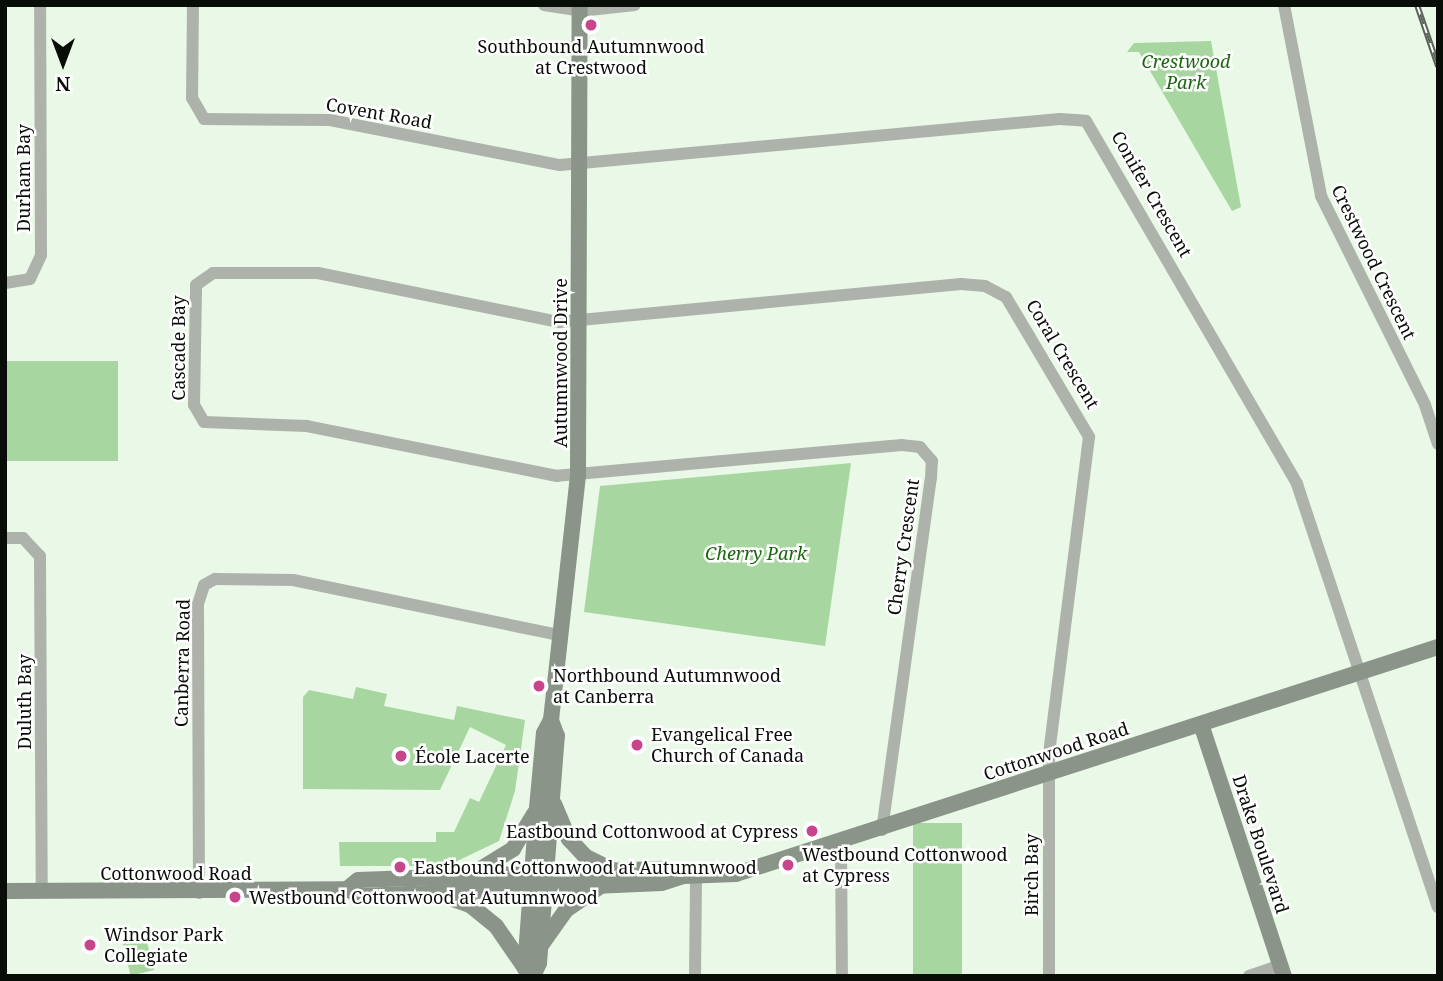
<!DOCTYPE html>
<html>
<head>
<meta charset="utf-8">
<style>
  body { margin:0 }
  #map { position:relative; width:1443px; height:981px; overflow:hidden; background:#e9f8e7; font-family:"Noto Serif",serif }
  div>[style] { position:absolute }
  [style*='--x'] { left:calc(var(--x)*1px); top:calc(var(--y)*1px); width:calc(var(--w)*1px); rotate:calc(var(--a)*1deg) }
  .green>* { inset:0; background:#a8d6a0; transform-origin:0 0 }
  .street>* { height:12px; margin:-6px; padding:0 6px; transform-origin:6px; border-radius:6px; background:#adb3ab }
  .secondary>* { height:16px; margin:-8px; padding:0 8px; transform-origin:8px; border-radius:8px; background:#8a9489 }
  .rail>* { height:6px; margin-top:-3px; transform-origin:0; background:repeating-linear-gradient(90deg,#fff 0 10px,#5a6359 0 20px); box-sizing:border-box; border-block:2px solid #5a6359 }
  .dots>* { width:19px; height:19px; translate:-50% -50%; box-sizing:border-box; border:4px solid #fff; border-radius:50% }
  span { translate:-50% -50%; white-space:nowrap; text-align:center; line-height:1.15; -webkit-text-stroke:5px #fff; paint-order:stroke }
  .poi-label { font-size:18px; color:#080d08 }
  .left { translate:0 -50%; text-align:left }
  .right { translate:-100% -50%; text-align:right }
  .park-label { font-size:18px; color:#1a660d; font-style:italic }
  .street-label { font-size:18px; color:#080d08 }
  .frame { position:absolute; inset:0; border:7px solid #080d08; pointer-events:none }
  .north { position:absolute; left:28px; top:28px; width:70px; height:70px; -webkit-text-stroke:5px #fff; paint-order:stroke; rotate:180deg; font-size:19px; font-weight:700; line-height:28px; text-align:center; color:#080d08 }
  .north::after { content:''; display:block; margin:auto; width:24px; height:32px; background:#080d08; clip-path:polygon(50% 0,100% 100%,50% 72%,0 100%) }
</style>
</head>
<body>
<div id="map">
  <div class="green">
    <i style="clip-path:polygon(1211px 41px,1241px 207px,1232px 211px,1139px 52px,1127px 52px,1134px 43px)"></i>
    <i style="left:5px;top:361px;width:113px;height:100px"></i>
    <i style="clip-path:polygon(851px 463px,825px 646px,584px 612px,600px 486px)"></i>
    <i style="clip-path:polygon(356px 687px,387px 694px,384px 706px,454px 720px,457px 706px,525px 720px,515px 791px,499px 841px,447px 866px,340px 866px,339px 842px,436px 842px,436px 832px,454px 832px,470px 798px,479px 802px,506px 745px,470px 727px,440px 790px,303px 789px,303px 697px,309px 690px,353px 699px)"></i>
    <i style="left:962px;top:823px;width:153px;height:49px;rotate:90deg"></i>
    <i style="left:146px;top:938px;width:33px;height:24px;rotate:76deg"></i>
  </div>
  <div class="street">
    <i style="--x:193;--y:5;--w:93;--a:90.6"></i>
    <i style="--x:192;--y:98;--w:24;--a:60"></i>
    <i style="--x:204;--y:119;--w:126;--a:0.5"></i>
    <i style="--x:330;--y:120;--w:234;--a:11.1"></i>
    <i style="--x:560;--y:165;--w:502;--a:-5.26"></i>
    <i style="--x:1060;--y:119;--w:26;--a:4"></i>
    <i style="--x:1086;--y:121;--w:420;--a:59.8"></i>
    <i style="--x:1297;--y:484;--w:446;--a:71.6"></i>
    <i style="--x:544;--y:5;--w:36;--a:9"></i>
    <i style="--x:580;--y:11;--w:55;--a:-6.2"></i>
    <i style="--x:1284;--y:5;--w:195;--a:79"></i>
    <i style="--x:1321;--y:196;--w:233;--a:63.5"></i>
    <i style="--x:1425;--y:405;--w:41;--a:71.6"></i>
    <i style="--x:5;--y:283;--w:25;--a:-9"></i>
    <i style="--x:30;--y:279;--w:26;--a:-65"></i>
    <i style="--x:41;--y:255;--w:250;--a:-90.2"></i>
    <i style="--x:5;--y:538;--w:18;--a:0"></i>
    <i style="--x:23;--y:538;--w:25;--a:47"></i>
    <i style="--x:40;--y:556;--w:336;--a:89.7"></i>
    <i style="--x:882;--y:830;--w:355;--a:-82.1"></i>
    <i style="--x:931;--y:478;--w:17;--a:-87"></i>
    <i style="--x:932;--y:461;--w:18;--a:-131"></i>
    <i style="--x:920;--y:447;--w:18;--a:-174"></i>
    <i style="--x:902;--y:445;--w:346;--a:174.9"></i>
    <i style="--x:557;--y:476;--w:255;--a:-168.7"></i>
    <i style="--x:307;--y:426;--w:103;--a:-177.8"></i>
    <i style="--x:204;--y:422;--w:20;--a:-120"></i>
    <i style="--x:194;--y:405;--w:120;--a:-89"></i>
    <i style="--x:196;--y:285;--w:21;--a:-35"></i>
    <i style="--x:213;--y:273;--w:105;--a:0"></i>
    <i style="--x:318;--y:273;--w:246;--a:11.5"></i>
    <i style="--x:559;--y:322;--w:404;--a:-5.4"></i>
    <i style="--x:961;--y:284;--w:24;--a:5"></i>
    <i style="--x:985;--y:286;--w:24;--a:28"></i>
    <i style="--x:1006;--y:297;--w:163;--a:59.3"></i>
    <i style="--x:1089;--y:437;--w:318;--a:97.2"></i>
    <i style="--x:1049;--y:752;--w:224;--a:90"></i>
    <i style="--x:841;--y:843;--w:133;--a:89.6"></i>
    <i style="--x:199;--y:893;--w:289;--a:-90.2"></i>
    <i style="--x:198;--y:604;--w:20;--a:-72"></i>
    <i style="--x:204;--y:585;--w:13;--a:-29"></i>
    <i style="--x:215;--y:579;--w:78;--a:0.7"></i>
    <i style="--x:293;--y:580;--w:271;--a:11.7"></i>
    <i style="--x:695;--y:976;--w:101;--a:-89.4"></i>
    <i style="--x:1249;--y:976;--w:34;--a:-19"></i>
  </div>
  <div class="secondary">
    <i style="--x:1201;--y:724;--w:265;--a:71.8"></i>
    <i style="--x:554;--y:804;--w:38;--a:67"></i>
    <i style="--x:569;--y:839;--w:25;--a:47"></i>
    <i style="--x:586;--y:857;--w:30;--a:26"></i>
    <i style="--x:469;--y:876;--w:52;--a:-31.5"></i>
    <i style="--x:513;--y:849;--w:41;--a:-59"></i>
    <i style="--x:347;--y:889;--w:14;--a:-39"></i>
    <i style="--x:358;--y:880;--w:307;--a:-2.1"></i>
    <i style="--x:665;--y:869;--w:19;--a:21"></i>
    <i style="--x:5;--y:891;--w:342;--a:-0.3"></i>
    <i style="--x:347;--y:889;--w:17;--a:25"></i>
    <i style="--x:362;--y:896;--w:300;--a:-2.5"></i>
    <i style="--x:662;--y:883;--w:22;--a:-18"></i>
    <i style="--x:683;--y:876;--w:53;--a:-2.2"></i>
    <i style="--x:736;--y:874;--w:738;--a:-17.92"></i>
    <i style="--x:444;--y:896;--w:28;--a:19"></i>
    <i style="--x:470;--y:905;--w:33;--a:39"></i>
    <i style="--x:496;--y:926;--w:51;--a:55.4"></i>
    <i style="--x:542;--y:944;--w:42;--a:-54.8"></i>
    <i style="--x:566;--y:910;--w:44;--a:-34.8"></i>
    <i style="--x:529;--y:976;--w:9;--a:-117"></i>
    <i style="--x:525;--y:968;--w:160;--a:-85.7"></i>
    <i style="--x:537;--y:808;--w:75;--a:-84.7"></i>
    <i style="--x:544;--y:733;--w:15;--a:-62"></i>
    <i style="--x:551;--y:720;--w:245;--a:-83.7"></i>
    <i style="--x:578;--y:476;--w:471;--a:-89.8"></i>
    <i style="--x:533;--y:976;--w:14;--a:-65"></i>
    <i style="--x:539;--y:963;--w:228;--a:-85.5"></i>
    <i style="--x:557;--y:736;--w:17;--a:-111"></i>
  </div>
  <div class="rail">
    <i style="--x:1417;--y:5;--w:65;--a:71"></i>
  </div>
  <div class="dots">
    <i style="left:591px;top:25px;background:#c8458b"></i>
    <i style="left:539px;top:686px;background:#c8458b"></i>
    <i style="left:637px;top:745px;background:#c8458b"></i>
    <i style="left:401px;top:756px;background:#c8458b"></i>
    <i style="left:812px;top:831px;background:#c8458b"></i>
    <i style="left:788px;top:865px;background:#c8458b"></i>
    <i style="left:400px;top:867px;background:#c8458b"></i>
    <i style="left:235px;top:897px;background:#c8458b"></i>
    <i style="left:90px;top:945px;background:#c8458b"></i>
  </div>
  <div class="poi-label">
    <span style="left:591px;top:57px">Southbound Autumnwood<br>at Crestwood</span>
    <span class="left" style="left:553px;top:686px">Northbound Autumnwood<br>at Canberra</span>
    <span class="left" style="left:651px;top:745px">Evangelical Free<br>Church of Canada</span>
    <span class="left" style="left:415px;top:756px">École Lacerte</span>
    <span class="right" style="left:798px;top:831px">Eastbound Cottonwood at Cypress</span>
    <span class="left" style="left:802px;top:865px">Westbound Cottonwood<br>at Cypress</span>
    <span class="left" style="left:414px;top:867px">Eastbound Cottonwood at Autumnwood</span>
    <span class="left" style="left:249px;top:897px">Westbound Cottonwood at Autumnwood</span>
    <span class="left" style="left:104px;top:945px">Windsor Park<br>Collegiate</span>
  </div>
  <div class="park-label">
    <span style="left:1186px;top:72px">Crestwood<br>Park</span>
    <span style="left:756px;top:553px">Cherry Park</span>
  </div>
  <div class="street-label">
    <span style="left:379px;top:113px;rotate:10deg">Covent Road</span>
    <span style="left:23px;top:178px;rotate:-90deg">Durham Bay</span>
    <span style="left:1152px;top:194px;rotate:60deg">Conifer Crescent</span>
    <span style="left:1374px;top:262px;rotate:64deg">Crestwood Crescent</span>
    <span style="left:178px;top:348px;rotate:-90deg">Cascade Bay</span>
    <span style="left:1063px;top:354px;rotate:59deg">Coral Crescent</span>
    <span style="left:560px;top:363px;rotate:-90deg">Autumnwood Drive</span>
    <span style="left:903px;top:547px;rotate:-82deg">Cherry Crescent</span>
    <span style="left:182px;top:663px;rotate:-89deg">Canberra Road</span>
    <span style="left:24px;top:702px;rotate:-90deg">Duluth Bay</span>
    <span style="left:1056px;top:751px;rotate:-18deg">Cottonwood Road</span>
    <span style="left:1261px;top:844px;rotate:72deg">Drake Boulevard</span>
    <span style="left:176px;top:873px">Cottonwood Road</span>
    <span style="left:1031px;top:875px;rotate:-90deg">Birch Bay</span>
  </div>
  <div class="frame"></div>
  <div class="north">N</div>
</div>
</body>
</html>
